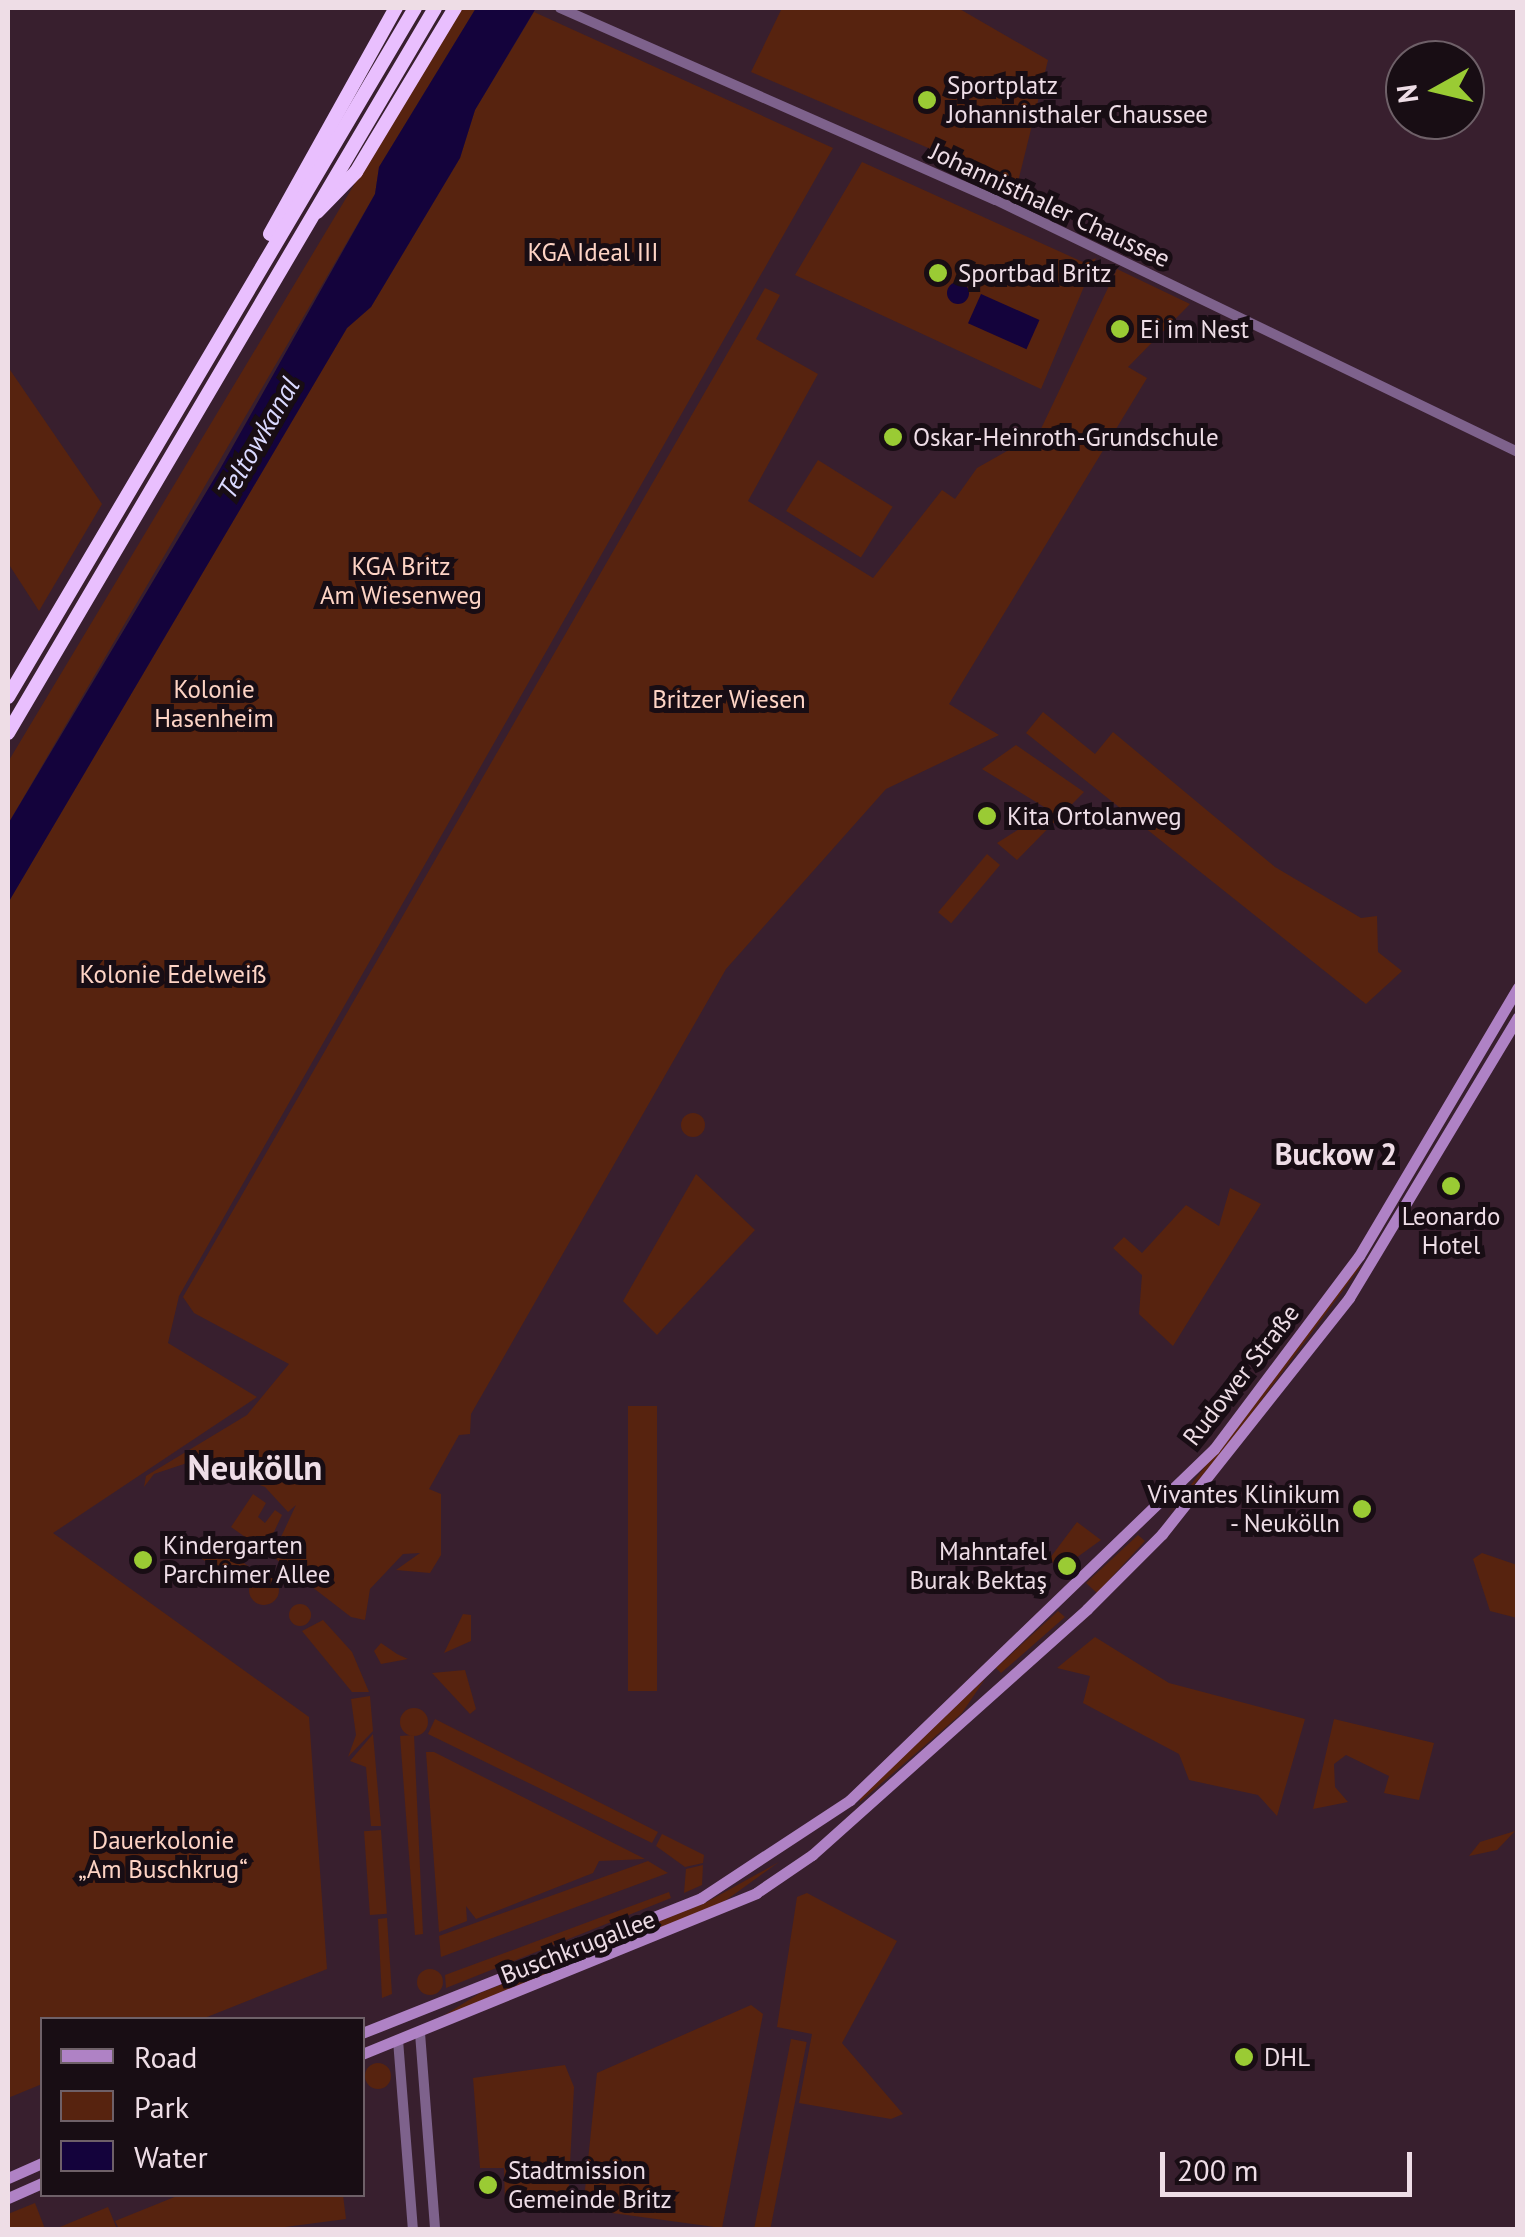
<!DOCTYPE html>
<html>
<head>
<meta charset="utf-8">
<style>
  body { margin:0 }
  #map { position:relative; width:1525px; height:2237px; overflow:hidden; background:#381f2e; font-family:"PT Sans",sans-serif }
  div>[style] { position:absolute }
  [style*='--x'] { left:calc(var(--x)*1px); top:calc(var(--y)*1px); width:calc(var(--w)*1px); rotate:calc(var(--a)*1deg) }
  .green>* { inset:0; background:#57230f; transform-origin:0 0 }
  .round { border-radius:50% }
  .water>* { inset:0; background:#14033c; transform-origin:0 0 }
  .tertiary>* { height:10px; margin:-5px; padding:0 5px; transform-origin:5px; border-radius:5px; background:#7e628c }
  .secondary>* { height:11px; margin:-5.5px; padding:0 5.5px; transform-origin:5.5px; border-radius:5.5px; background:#af82c5 }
  .motorway>* { height:14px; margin:-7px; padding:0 7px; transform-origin:7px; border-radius:7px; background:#e9bffe }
  .dots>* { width:28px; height:28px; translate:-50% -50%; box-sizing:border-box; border:5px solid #180d14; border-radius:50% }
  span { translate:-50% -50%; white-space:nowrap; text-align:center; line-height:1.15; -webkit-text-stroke:10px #180d14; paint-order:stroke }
  .poi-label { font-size:25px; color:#eedde6 }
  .left { translate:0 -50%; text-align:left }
  .right { translate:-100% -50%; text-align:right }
  .street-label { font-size:25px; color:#eedde6 }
  .park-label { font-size:25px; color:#fed4c5 }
  .water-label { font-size:28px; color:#dad9ff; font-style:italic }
  .quarter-label { font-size:30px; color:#eedde6; font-weight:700 }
  .district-label { font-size:35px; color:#eedde6; font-weight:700 }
  .frame { position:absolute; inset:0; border:10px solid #eedde6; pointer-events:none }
  .legend { position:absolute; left:40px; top:2017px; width:325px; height:180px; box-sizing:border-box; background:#180d14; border:2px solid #6e6068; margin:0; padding:12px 18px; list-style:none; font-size:30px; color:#eedde6 }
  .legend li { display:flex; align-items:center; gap:20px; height:50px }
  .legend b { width:50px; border:2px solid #6e6068 }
  .north { position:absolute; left:1385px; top:40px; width:100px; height:100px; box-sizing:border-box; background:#180d14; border:2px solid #6e6068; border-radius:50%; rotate:262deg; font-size:28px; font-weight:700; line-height:40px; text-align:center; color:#eedde6 }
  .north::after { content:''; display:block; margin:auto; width:35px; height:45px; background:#9acb34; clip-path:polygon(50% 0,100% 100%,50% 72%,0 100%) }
  .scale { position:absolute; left:1160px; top:2152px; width:252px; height:45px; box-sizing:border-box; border:5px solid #eedde6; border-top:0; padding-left:12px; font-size:30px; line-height:35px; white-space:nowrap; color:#eedde6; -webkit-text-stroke:8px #180d14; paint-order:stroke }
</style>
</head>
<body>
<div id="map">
  <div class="green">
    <i style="clip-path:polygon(460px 8px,476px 8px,379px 167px,375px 194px,8px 824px,8px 762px)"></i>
    <i style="clip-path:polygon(782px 8px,958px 8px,1048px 60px,1017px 186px,751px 72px)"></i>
    <i style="clip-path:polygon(534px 12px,833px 148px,179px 1296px,168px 1343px,257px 1397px,53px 1533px,309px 1717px,327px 1969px,202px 2019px,42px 2020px,42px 2084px,8px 2098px,8px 903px,347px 328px,371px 307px,460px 158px,475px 110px)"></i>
    <i style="clip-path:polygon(862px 162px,1085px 263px,1096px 258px,1041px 389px,795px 275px)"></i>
    <i style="clip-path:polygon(1117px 269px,1190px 304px,1128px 367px,1147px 378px,949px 704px,999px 735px,886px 789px,726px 969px,471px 1414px,470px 1434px,459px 1435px,429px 1489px,441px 1494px,441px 1555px,430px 1573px,396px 1570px,420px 1553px,403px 1554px,370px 1589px,365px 1620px,351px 1617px,272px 1556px,296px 1505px,288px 1512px,265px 1487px,196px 1460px,154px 1474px,144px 1487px,146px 1476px,247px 1415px,289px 1364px,194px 1313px,183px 1297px,765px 288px,780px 295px,756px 339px,818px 374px,748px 501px,873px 578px,942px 490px,955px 499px,977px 468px,1039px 433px)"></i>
    <i style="clip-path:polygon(8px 367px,102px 504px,39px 611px,8px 563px)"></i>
    <i style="left:818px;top:460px;width:88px;height:60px;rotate:32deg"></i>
    <i style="clip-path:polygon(1043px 712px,1095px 754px,1113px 732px,1275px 867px,1361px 918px,1377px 916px,1378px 952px,1402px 971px,1366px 1004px,1026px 733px)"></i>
    <i style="clip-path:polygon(1016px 745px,1084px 792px,1017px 860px,997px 843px,1049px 810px,982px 769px)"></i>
    <i style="left:987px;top:854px;width:17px;height:76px;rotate:40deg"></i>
    <i class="round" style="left:681px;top:1113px;width:24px;height:24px"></i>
    <i style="clip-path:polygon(696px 1174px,755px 1230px,657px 1335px,623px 1301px)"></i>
    <i style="clip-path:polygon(1230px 1188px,1261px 1204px,1173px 1346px,1139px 1314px,1142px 1275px,1113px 1248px,1124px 1237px,1142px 1253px,1186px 1205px,1219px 1226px)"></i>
    <i style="clip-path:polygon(1361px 1266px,1229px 1444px,1168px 1515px,1357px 1267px)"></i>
    <i style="left:628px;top:1406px;width:29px;height:285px"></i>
    <i style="clip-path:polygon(253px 1494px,266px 1503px,258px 1517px,265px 1523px,275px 1510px,282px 1515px,265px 1551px,231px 1527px)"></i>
    <i style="clip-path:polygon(1077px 1522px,1101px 1540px,1058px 1571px,1050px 1558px)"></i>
    <i style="clip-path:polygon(1138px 1535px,1145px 1541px,1097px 1593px,1086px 1583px)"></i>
    <i style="clip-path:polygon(211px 1540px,248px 1566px,242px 1587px,188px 1549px)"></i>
    <i style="clip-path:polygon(1482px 1553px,1517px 1565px,1517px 1618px,1490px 1611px,1473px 1559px)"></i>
    <i class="round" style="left:249px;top:1575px;width:30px;height:30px"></i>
    <i class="round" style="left:289px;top:1604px;width:22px;height:22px"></i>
    <i style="clip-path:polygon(1058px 1611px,1065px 1617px,1001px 1673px,996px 1668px)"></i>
    <i style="clip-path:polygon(463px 1614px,471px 1615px,471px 1641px,444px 1653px)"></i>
    <i style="clip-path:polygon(323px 1620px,352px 1652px,369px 1692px,352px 1692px,302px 1631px)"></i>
    <i style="clip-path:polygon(1095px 1637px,1169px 1683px,1305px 1719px,1277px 1816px,1258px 1795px,1189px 1780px,1179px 1754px,1083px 1703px,1090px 1676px,1057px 1668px)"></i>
    <i style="clip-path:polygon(381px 1643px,397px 1654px,408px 1659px,381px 1664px,374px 1651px)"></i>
    <i style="clip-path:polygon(465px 1670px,476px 1709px,470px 1714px,432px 1673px)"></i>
    <i style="clip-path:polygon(985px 1679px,962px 1713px,860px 1802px,860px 1795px)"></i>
    <i style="clip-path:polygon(370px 1696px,373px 1731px,348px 1757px,356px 1735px,351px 1699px)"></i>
    <i class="round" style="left:400px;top:1708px;width:28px;height:28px"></i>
    <i style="clip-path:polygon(435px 1719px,658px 1832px,652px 1843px,428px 1734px)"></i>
    <i style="clip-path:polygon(1334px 1719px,1434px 1743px,1419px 1800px,1384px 1793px,1389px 1776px,1346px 1755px,1334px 1764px,1335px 1787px,1348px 1802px,1313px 1809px)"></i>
    <i style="clip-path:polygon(373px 1734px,381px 1826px,371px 1826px,366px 1767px,350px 1761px)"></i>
    <i style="clip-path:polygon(414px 1735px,423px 1934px,415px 1935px,400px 1736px)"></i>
    <i style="clip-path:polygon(426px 1752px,434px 1752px,645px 1859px,599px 1861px,593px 1873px,476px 1919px,466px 1906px,467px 1921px,439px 1932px)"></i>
    <i style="left:381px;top:1830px;width:84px;height:17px;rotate:86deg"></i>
    <i style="clip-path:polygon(1515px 1831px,1497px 1850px,1469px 1856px,1480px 1842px)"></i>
    <i style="clip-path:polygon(662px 1834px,704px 1855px,703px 1863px,685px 1867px,656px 1846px)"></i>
    <i style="clip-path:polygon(648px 1861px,668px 1873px,441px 1957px,439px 1936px)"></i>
    <i style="clip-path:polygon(779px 1862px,718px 1906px,432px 2023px,480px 1993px,705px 1903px)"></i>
    <i style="clip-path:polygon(703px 1865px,702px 1885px,684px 1893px,686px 1869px)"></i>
    <i style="clip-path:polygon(669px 1892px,671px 1898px,446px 1988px,445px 1975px)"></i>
    <i style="clip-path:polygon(807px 1893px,897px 1941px,842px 2043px,903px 2114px,891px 2119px,799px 2103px,812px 2034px,777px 2027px,797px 1897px)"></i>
    <i style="clip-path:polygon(387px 1918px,392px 1994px,382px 1998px,378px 1919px)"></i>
    <i class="round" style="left:417px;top:1969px;width:26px;height:26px"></i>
    <i style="clip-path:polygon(751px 2005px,763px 2014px,722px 2228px,583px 2209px,597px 2073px)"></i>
    <i style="left:791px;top:2039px;width:16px;height:193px;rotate:11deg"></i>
    <i class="round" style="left:365px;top:2063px;width:26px;height:26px"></i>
    <i style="clip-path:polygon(565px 2065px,574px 2087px,568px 2203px,505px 2205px,504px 2168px,480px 2168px,473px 2078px)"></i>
    <i style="clip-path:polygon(182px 2194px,343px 2195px,346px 2219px,270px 2229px,119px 2229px,115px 2221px)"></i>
    <i style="clip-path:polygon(35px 2203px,45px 2229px,8px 2229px,8px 2214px)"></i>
    <i style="clip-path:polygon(108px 2207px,117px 2229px,61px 2229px,60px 2227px)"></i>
  </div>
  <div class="water">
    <i style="clip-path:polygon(476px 8px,536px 8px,475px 110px,460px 158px,371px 307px,347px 328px,8px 903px,8px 824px,220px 469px,375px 194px,379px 167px)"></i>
    <i class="round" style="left:947px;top:282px;width:22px;height:22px"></i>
    <i style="left:981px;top:294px;width:64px;height:32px;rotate:24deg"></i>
  </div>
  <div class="tertiary">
    <i style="--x:560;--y:8;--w:476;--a:23.8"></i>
    <i style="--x:996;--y:200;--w:580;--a:25.77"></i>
    <i style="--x:420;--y:2033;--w:198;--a:85.6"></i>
    <i style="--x:398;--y:2040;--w:191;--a:85.5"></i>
  </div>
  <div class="secondary">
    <i style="--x:362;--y:2033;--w:365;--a:-21.7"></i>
    <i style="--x:701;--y:1898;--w:178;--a:-33.3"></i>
    <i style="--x:850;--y:1800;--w:506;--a:-43.96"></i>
    <i style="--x:1214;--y:1449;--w:241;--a:-53.1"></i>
    <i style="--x:1359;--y:1256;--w:312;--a:-59.4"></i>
    <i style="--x:362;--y:2054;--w:426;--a:-22.2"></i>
    <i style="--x:756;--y:1893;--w:68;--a:-34.2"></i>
    <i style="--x:812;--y:1855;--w:369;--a:-41.8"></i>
    <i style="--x:1087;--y:1609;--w:106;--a:-45"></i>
    <i style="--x:1162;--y:1534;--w:301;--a:-51.6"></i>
    <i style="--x:1349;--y:1298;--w:328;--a:-59"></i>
    <i style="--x:8;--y:2178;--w:37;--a:-24"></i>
    <i style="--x:8;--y:2198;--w:37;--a:-24"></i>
  </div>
  <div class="motorway">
    <i style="--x:317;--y:212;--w:56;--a:-45.7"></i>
    <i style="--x:356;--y:172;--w:192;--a:-58.9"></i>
    <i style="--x:270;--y:234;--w:259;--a:-60.9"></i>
    <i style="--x:8;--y:697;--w:800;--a:-59.43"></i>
    <i style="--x:8;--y:733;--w:841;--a:-59.5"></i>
  </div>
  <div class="dots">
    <i style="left:927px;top:100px;background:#9acb34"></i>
    <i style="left:938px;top:273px;background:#9acb34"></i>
    <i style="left:1120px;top:329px;background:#9acb34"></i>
    <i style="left:893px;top:437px;background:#9acb34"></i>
    <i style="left:987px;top:816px;background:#9acb34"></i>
    <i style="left:1451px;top:1186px;background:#9acb34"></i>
    <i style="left:1362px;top:1509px;background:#9acb34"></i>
    <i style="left:143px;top:1560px;background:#9acb34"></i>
    <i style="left:1067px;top:1566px;background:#9acb34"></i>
    <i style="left:1244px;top:2057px;background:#9acb34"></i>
    <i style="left:488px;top:2185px;background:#9acb34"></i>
  </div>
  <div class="poi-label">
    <span class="left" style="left:947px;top:100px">Sportplatz<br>Johannisthaler Chaussee</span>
    <span class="left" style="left:958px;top:273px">Sportbad Britz</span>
    <span class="left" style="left:1140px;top:329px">Ei im Nest</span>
    <span class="left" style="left:913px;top:437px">Oskar-Heinroth-Grundschule</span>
    <span class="left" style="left:1007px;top:816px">Kita Ortolanweg</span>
    <span style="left:1451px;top:1231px">Leonardo<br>Hotel</span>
    <span class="right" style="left:1340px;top:1509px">Vivantes Klinikum<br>- Neukölln</span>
    <span class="left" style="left:163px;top:1560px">Kindergarten<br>Parchimer Allee</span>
    <span class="right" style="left:1047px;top:1566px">Mahntafel<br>Burak Bektaş</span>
    <span class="left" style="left:1264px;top:2057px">DHL</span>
    <span class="left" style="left:508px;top:2185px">Stadtmission<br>Gemeinde Britz</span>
  </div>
  <div class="street-label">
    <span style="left:1050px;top:205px;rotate:25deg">Johannisthaler Chaussee</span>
    <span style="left:1241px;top:1375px;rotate:-52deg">Rudower Straße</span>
    <span style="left:578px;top:1947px;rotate:-21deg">Buschkrugallee</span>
  </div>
  <div class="park-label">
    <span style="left:593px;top:252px">KGA Ideal III</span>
    <span style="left:401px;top:581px">KGA Britz<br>Am Wiesenweg</span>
    <span style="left:214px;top:704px">Kolonie<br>Hasenheim</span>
    <span style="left:729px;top:699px">Britzer Wiesen</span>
    <span style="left:173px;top:974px">Kolonie Edelweiß</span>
    <span style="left:163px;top:1855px">Dauerkolonie<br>„Am Buschkrug“</span>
  </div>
  <div class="water-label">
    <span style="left:258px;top:438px;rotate:-60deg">Teltowkanal</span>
  </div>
  <div class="quarter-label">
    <span style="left:1336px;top:1154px">Buckow 2</span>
  </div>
  <div class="district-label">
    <span style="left:255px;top:1467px">Neukölln</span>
  </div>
  <div class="frame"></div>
  <ul class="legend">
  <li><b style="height:12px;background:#af82c5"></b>Road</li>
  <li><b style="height:28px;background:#57230f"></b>Park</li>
  <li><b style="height:28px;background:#14033c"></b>Water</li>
  </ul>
  <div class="north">N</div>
  <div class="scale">200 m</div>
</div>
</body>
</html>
